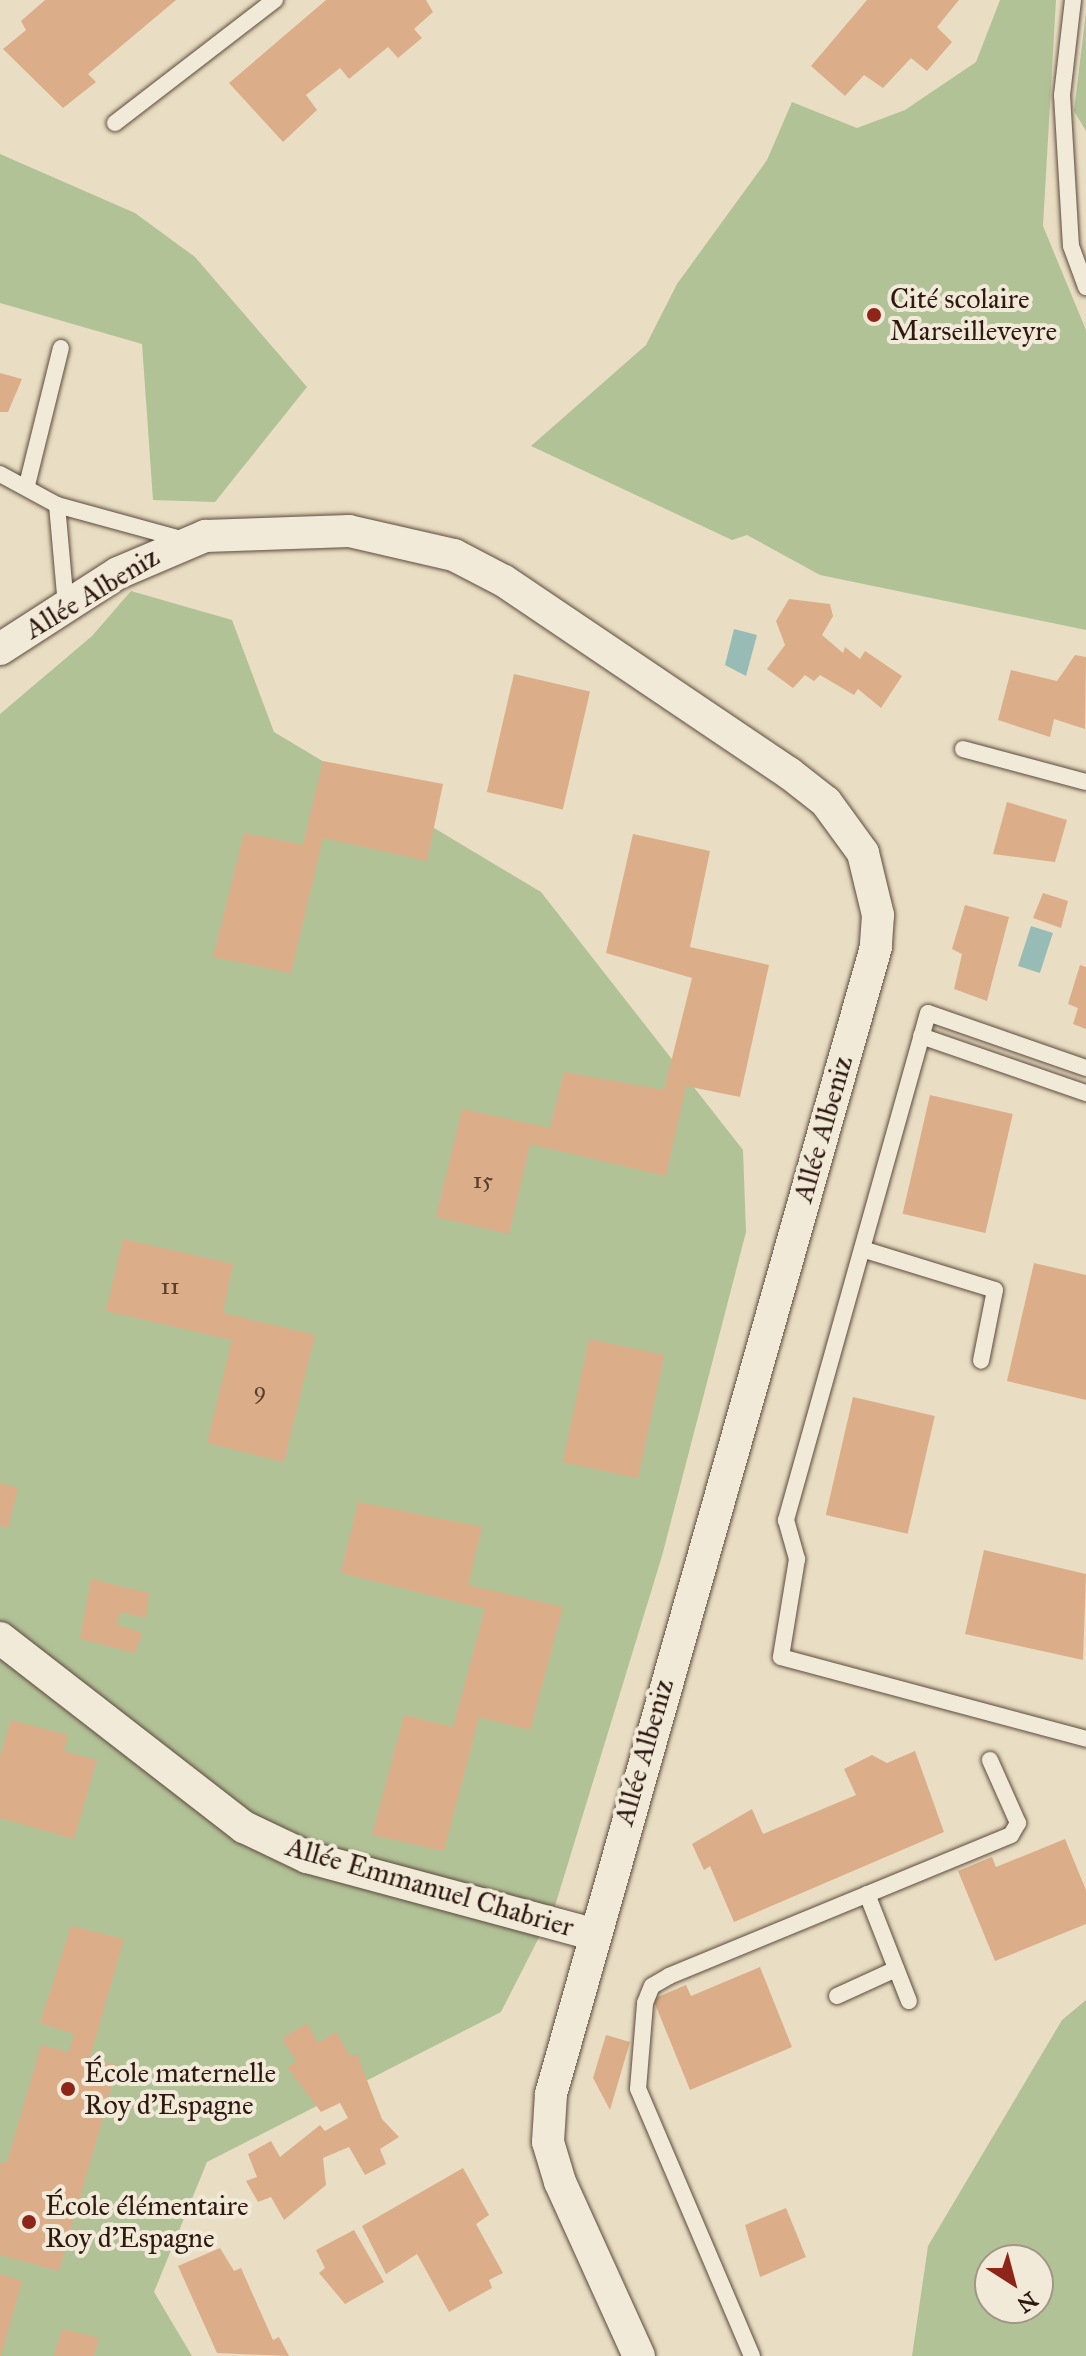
<!DOCTYPE html>
<html>
<head>
<meta charset="utf-8">
<style>
  body { margin:0 }
  #map { position:relative; width:1086px; height:2356px; overflow:hidden; background:#e9dec3; font-family:"IM FELL Great Primer",serif }
  div>[style] { position:absolute }
  [style*='--x'] { left:calc(var(--x)*1px); top:calc(var(--y)*1px); width:calc(var(--w)*1px); rotate:calc(var(--a)*1deg) }
  .green>* { inset:0; background:#b2c297 }
  .water>* { inset:0; background:#97bcb6; transform-origin:0 0 }
  .building>* { inset:0; background:#dbae89; transform-origin:0 0 }
  .roads { filter:drop-shadow(0 0 2px #5d4a3d) drop-shadow(0 0 2px #5d4a3d) }
  .lane>* { height:16px; margin:-8px; padding:0 8px; transform-origin:8px; border-radius:8px; background:#f1ead8 }
  .street>* { height:32px; margin:-16px; padding:0 16px; transform-origin:16px; border-radius:16px; background:#f1ead8 }
  .dots>* { width:22px; height:22px; translate:-50% -50%; box-sizing:border-box; border:4px solid #f1ead8; border-radius:50% }
  span { translate:-50% -50%; white-space:nowrap; text-align:center; line-height:1.15; -webkit-text-stroke:8px #f1ead8; paint-order:stroke }
  .number-label { font-size:24px; color:#593e2e }
  .number-label span { -webkit-text-stroke-width:0 }
  .poi-label { font-size:28px; color:#2e1810 }
  .left { translate:0 -50%; text-align:left }
  .street-label { font-size:28px; color:#2e1810 }
  .north { position:absolute; left:974px; top:2244px; width:80px; height:80px; box-sizing:border-box; background:#f1ead8; border:2px solid #a39688; border-radius:50%; rotate:144deg; font-size:22px; font-weight:700; line-height:32px; text-align:center; color:#2e1810 }
  .north::after { content:''; display:block; margin:auto; width:28px; height:36px; background:#8f2418; clip-path:polygon(50% 0,100% 100%,50% 72%,0 100%) }
</style>
</head>
<body>
<div id="map">
  <div class="green">
    <i style="clip-path:polygon(1000px 0,1056px 0,1043px 226px,1086px 330px,1086px 630px,820px 575px,747px 535px,732px 540px,531px 446px,646px 345px,677px 284px,767px 160px,792px 102px,857px 128px,905px 110px,976px 62px)"></i>
    <i style="clip-path:polygon(1086px 12px,1086px 131px,1074px 111px)"></i>
    <i style="clip-path:polygon(0 154px,135px 213px,195px 257px,307px 387px,215px 502px,153px 500px,142px 344px,0 303px)"></i>
    <i style="clip-path:polygon(131px 591px,232px 620px,274px 732px,541px 892px,743px 1150px,746px 1232px,662px 1556px,555px 1906px,501px 2012px,207px 2162px,154px 2292px,192px 2356px,0 2356px,0 714px,92px 636px)"></i>
    <i style="clip-path:polygon(evenodd,1086px 2000px,1086px 2356px,912px 2356px,928px 2246px,1062px 2020px,1086px 2000px,990px 2260px,1038px 2260px,1038px 2308px,990px 2308px,990px 2260px)"></i>
  </div>
  <div class="water">
    <i style="clip-path:polygon(734px 629px,757px 635px,746px 676px,725px 665px)"></i>
    <i style="left:1031px;top:926px;width:23px;height:42px;rotate:18deg"></i>
  </div>
  <div class="building">
    <i style="clip-path:polygon(45px 0,176px 0,88px 74px,96px 82px,63px 108px,3px 49px,26px 30px,21px 21px)"></i>
    <i style="clip-path:polygon(326px 0,426px 0,433px 12px,414px 29px,422px 38px,398px 58px,388px 47px,349px 79px,340px 68px,306px 95px,317px 110px,283px 142px,229px 83px)"></i>
    <i style="clip-path:polygon(867px 0,959px 0,937px 27px,952px 42px,927px 71px,911px 58px,883px 88px,864px 75px,845px 96px,811px 66px)"></i>
    <i style="clip-path:polygon(0 373px,22px 379px,8px 412px,0 412px)"></i>
    <i style="clip-path:polygon(789px 599px,830px 604px,833px 616px,822px 635px,843px 653px,845px 647px,860px 659px,865px 651px,902px 676px,881px 708px,858px 689px,854px 695px,820px 675px,814px 681px,805px 675px,793px 688px,767px 669px,785px 645px,776px 621px)"></i>
    <i style="clip-path:polygon(1075px 655px,1086px 657px,1085px 729px,1054px 719px,1050px 737px,998px 720px,1011px 670px,1057px 681px)"></i>
    <i style="left:514px;top:674px;width:78px;height:121px;rotate:13deg"></i>
    <i style="clip-path:polygon(323px 761px,443px 784px,427px 861px,323px 838px,291px 973px,213px 957px,244px 833px,303px 845px)"></i>
    <i style="clip-path:polygon(1007px 802px,1067px 820px,1055px 862px,993px 854px)"></i>
    <i style="clip-path:polygon(633px 834px,710px 851px,690px 947px,769px 965px,740px 1097px,686px 1086px,666px 1176px,530px 1144px,509px 1234px,436px 1217px,462px 1109px,550px 1128px,564px 1072px,664px 1090px,692px 978px,606px 953px)"></i>
    <i style="clip-path:polygon(1043px 893px,1068px 901px,1061px 928px,1033px 918px)"></i>
    <i style="clip-path:polygon(965px 905px,1009px 917px,987px 1001px,954px 989px,962px 954px,952px 949px)"></i>
    <i style="clip-path:polygon(1080px 965px,1086px 967px,1086px 1029px,1073px 1024px,1078px 1008px,1068px 1004px)"></i>
    <i style="left:930px;top:1095px;width:85px;height:122px;rotate:13deg"></i>
    <i style="clip-path:polygon(123px 1239px,233px 1264px,223px 1313px,315px 1335px,284px 1462px,207px 1443px,232px 1340px,106px 1311px)"></i>
    <i style="clip-path:polygon(1034px 1263px,1086px 1275px,1086px 1400px,1007px 1381px)"></i>
    <i style="left:589px;top:1339px;width:77px;height:126px;rotate:12deg"></i>
    <i style="left:853px;top:1397px;width:84px;height:121px;rotate:13deg"></i>
    <i style="clip-path:polygon(0 1483px,18px 1488px,8px 1528px,0 1526px)"></i>
    <i style="clip-path:polygon(358px 1502px,482px 1527px,468px 1585px,563px 1607px,530px 1730px,479px 1717px,444px 1851px,372px 1835px,404px 1715px,453px 1727px,485px 1609px,341px 1573px)"></i>
    <i style="clip-path:polygon(984px 1550px,1086px 1574px,1083px 1660px,965px 1634px)"></i>
    <i style="clip-path:polygon(91px 1579px,149px 1593px,146px 1618px,121px 1612px,116px 1624px,142px 1633px,135px 1653px,80px 1639px)"></i>
    <i style="clip-path:polygon(11px 1720px,68px 1735px,64px 1751px,97px 1760px,74px 1839px,0 1818px,0 1757px)"></i>
    <i style="clip-path:polygon(915px 1751px,944px 1832px,734px 1922px,710px 1866px,704px 1870px,692px 1844px,752px 1809px,763px 1834px,856px 1795px,844px 1769px,872px 1755px,887px 1763px)"></i>
    <i style="clip-path:polygon(1065px 1839px,1086px 1890px,1086px 1924px,995px 1961px,958px 1871px,992px 1857px,996px 1867px)"></i>
    <i style="clip-path:polygon(71px 1926px,124px 1939px,90px 2058px,118px 2065px,59px 2271px,0 2255px,0 2163px,7px 2162px,41px 2045px,69px 2052px,74px 2034px,40px 2023px)"></i>
    <i style="clip-path:polygon(760px 1967px,792px 2047px,690px 2090px,653px 1999px,686px 1985px,691px 1996px)"></i>
    <i style="clip-path:polygon(307px 2023px,318px 2043px,336px 2032px,350px 2056px,357px 2054px,382px 2119px,399px 2137px,380px 2149px,386px 2164px,365px 2175px,349px 2147px,323px 2158px,326px 2185px,284px 2220px,271px 2197px,258px 2202px,246px 2181px,257px 2177px,248px 2154px,271px 2141px,280px 2157px,320px 2125px,325px 2131px,348px 2118px,340px 2103px,321px 2112px,287px 2067px,297px 2062px,282px 2039px)"></i>
    <i style="clip-path:polygon(606px 2035px,630px 2042px,610px 2110px,593px 2078px)"></i>
    <i style="clip-path:polygon(463px 2168px,489px 2215px,476px 2224px,503px 2273px,489px 2280px,492px 2288px,449px 2312px,417px 2254px,386px 2274px,362px 2226px)"></i>
    <i style="clip-path:polygon(786px 2208px,806px 2257px,760px 2277px,745px 2225px)"></i>
    <i style="clip-path:polygon(354px 2230px,384px 2282px,345px 2304px,319px 2273px,325px 2268px,316px 2250px)"></i>
    <i style="clip-path:polygon(220px 2248px,234px 2271px,241px 2268px,273px 2340px,279px 2337px,289px 2356px,217px 2353px,178px 2266px)"></i>
    <i style="clip-path:polygon(0 2274px,22px 2281px,1px 2356px,0 2356px)"></i>
    <i style="clip-path:polygon(62px 2329px,99px 2338px,94px 2356px,54px 2356px)"></i>
  </div>
  <div class="roads">
    <div class="lane">
      <i style="--x:1073;--y:0;--w:96;--a:96.6"></i>
      <i style="--x:1062;--y:95;--w:151;--a:86.6"></i>
      <i style="--x:1071;--y:246;--w:44;--a:69.9"></i>
      <i style="--x:115;--y:123;--w:202;--a:-37.6"></i>
      <i style="--x:0;--y:474;--w:65;--a:28.5"></i>
      <i style="--x:57;--y:505;--w:133;--a:15.3"></i>
      <i style="--x:27;--y:485;--w:141;--a:-76.1"></i>
      <i style="--x:57;--y:505;--w:100;--a:84.9"></i>
      <i style="--x:963;--y:749;--w:127;--a:15"></i>
      <i style="--x:921;--y:1036;--w:175;--a:19.1"></i>
      <i style="--x:1086;--y:1068;--w:167;--a:-160.8"></i>
      <i style="--x:928;--y:1013;--w:527;--a:105.65"></i>
      <i style="--x:786;--y:1520;--w:41;--a:74.2"></i>
      <i style="--x:797;--y:1559;--w:99;--a:99.3"></i>
      <i style="--x:781;--y:1657;--w:316;--a:15"></i>
      <i style="--x:862;--y:1249;--w:139;--a:17.1"></i>
      <i style="--x:995;--y:1290;--w:72;--a:101.2"></i>
      <i style="--x:867;--y:1894;--w:115;--a:68.6"></i>
      <i style="--x:837;--y:1996;--w:65;--a:-24.6"></i>
      <i style="--x:752;--y:2356;--w:290;--a:-113.1"></i>
      <i style="--x:638;--y:2089;--w:86;--a:-85.3"></i>
      <i style="--x:645;--y:2003;--w:18;--a:-68"></i>
      <i style="--x:652;--y:1986;--w:20;--a:-30"></i>
      <i style="--x:669;--y:1976;--w:370;--a:-22.4"></i>
      <i style="--x:1011;--y:1835;--w:14;--a:-60"></i>
      <i style="--x:1018;--y:1823;--w:69;--a:-114"></i>
    </div>
    <div class="street">
      <i style="--x:0;--y:649;--w:140;--a:-32.8"></i>
      <i style="--x:118;--y:573;--w:95;--a:-23"></i>
      <i style="--x:205;--y:536;--w:144;--a:-2"></i>
      <i style="--x:349;--y:531;--w:108;--a:12.9"></i>
      <i style="--x:454;--y:555;--w:56;--a:27.5"></i>
      <i style="--x:504;--y:581;--w:344;--a:34"></i>
      <i style="--x:789;--y:773;--w:47;--a:38.1"></i>
      <i style="--x:826;--y:802;--w:63;--a:54"></i>
      <i style="--x:863;--y:853;--w:64;--a:76.4"></i>
      <i style="--x:878;--y:915;--w:32;--a:94"></i>
      <i style="--x:876;--y:947;--w:1192;--a:105.82"></i>
      <i style="--x:551;--y:2094;--w:48;--a:93.6"></i>
      <i style="--x:548;--y:2142;--w:42;--a:73.3"></i>
      <i style="--x:560;--y:2182;--w:191;--a:65.6"></i>
      <i style="--x:0;--y:1638;--w:309;--a:37.8"></i>
      <i style="--x:244;--y:1827;--w:70;--a:25.5"></i>
      <i style="--x:307;--y:1857;--w:295;--a:15.1"></i>
    </div>
  </div>
  <div class="dots">
    <i style="left:874px;top:315px;background:#8f2418"></i>
    <i style="left:68px;top:2089px;background:#8f2418"></i>
    <i style="left:29px;top:2222px;background:#8f2418"></i>
  </div>
  <div class="number-label">
    <span style="left:483px;top:1181px">15</span>
    <span style="left:170px;top:1287px">11</span>
    <span style="left:260px;top:1391px">9</span>
  </div>
  <div class="poi-label">
    <span class="left" style="left:890px;top:315px">Cité scolaire<br>Marseilleveyre</span>
    <span class="left" style="left:84px;top:2089px">École maternelle<br>Roy d'Espagne</span>
    <span class="left" style="left:45px;top:2222px">École élémentaire<br>Roy d'Espagne</span>
  </div>
  <div class="street-label">
    <span style="left:92px;top:593px;rotate:-31deg">Allée Albeniz</span>
    <span style="left:823px;top:1129px;rotate:-74deg">Allée Albeniz</span>
    <span style="left:644px;top:1752px;rotate:-74deg">Allée Albeniz</span>
    <span style="left:430px;top:1887px;rotate:16deg">Allée Emmanuel Chabrier</span>
  </div>
  <div class="north">N</div>
</div>
</body>
</html>
